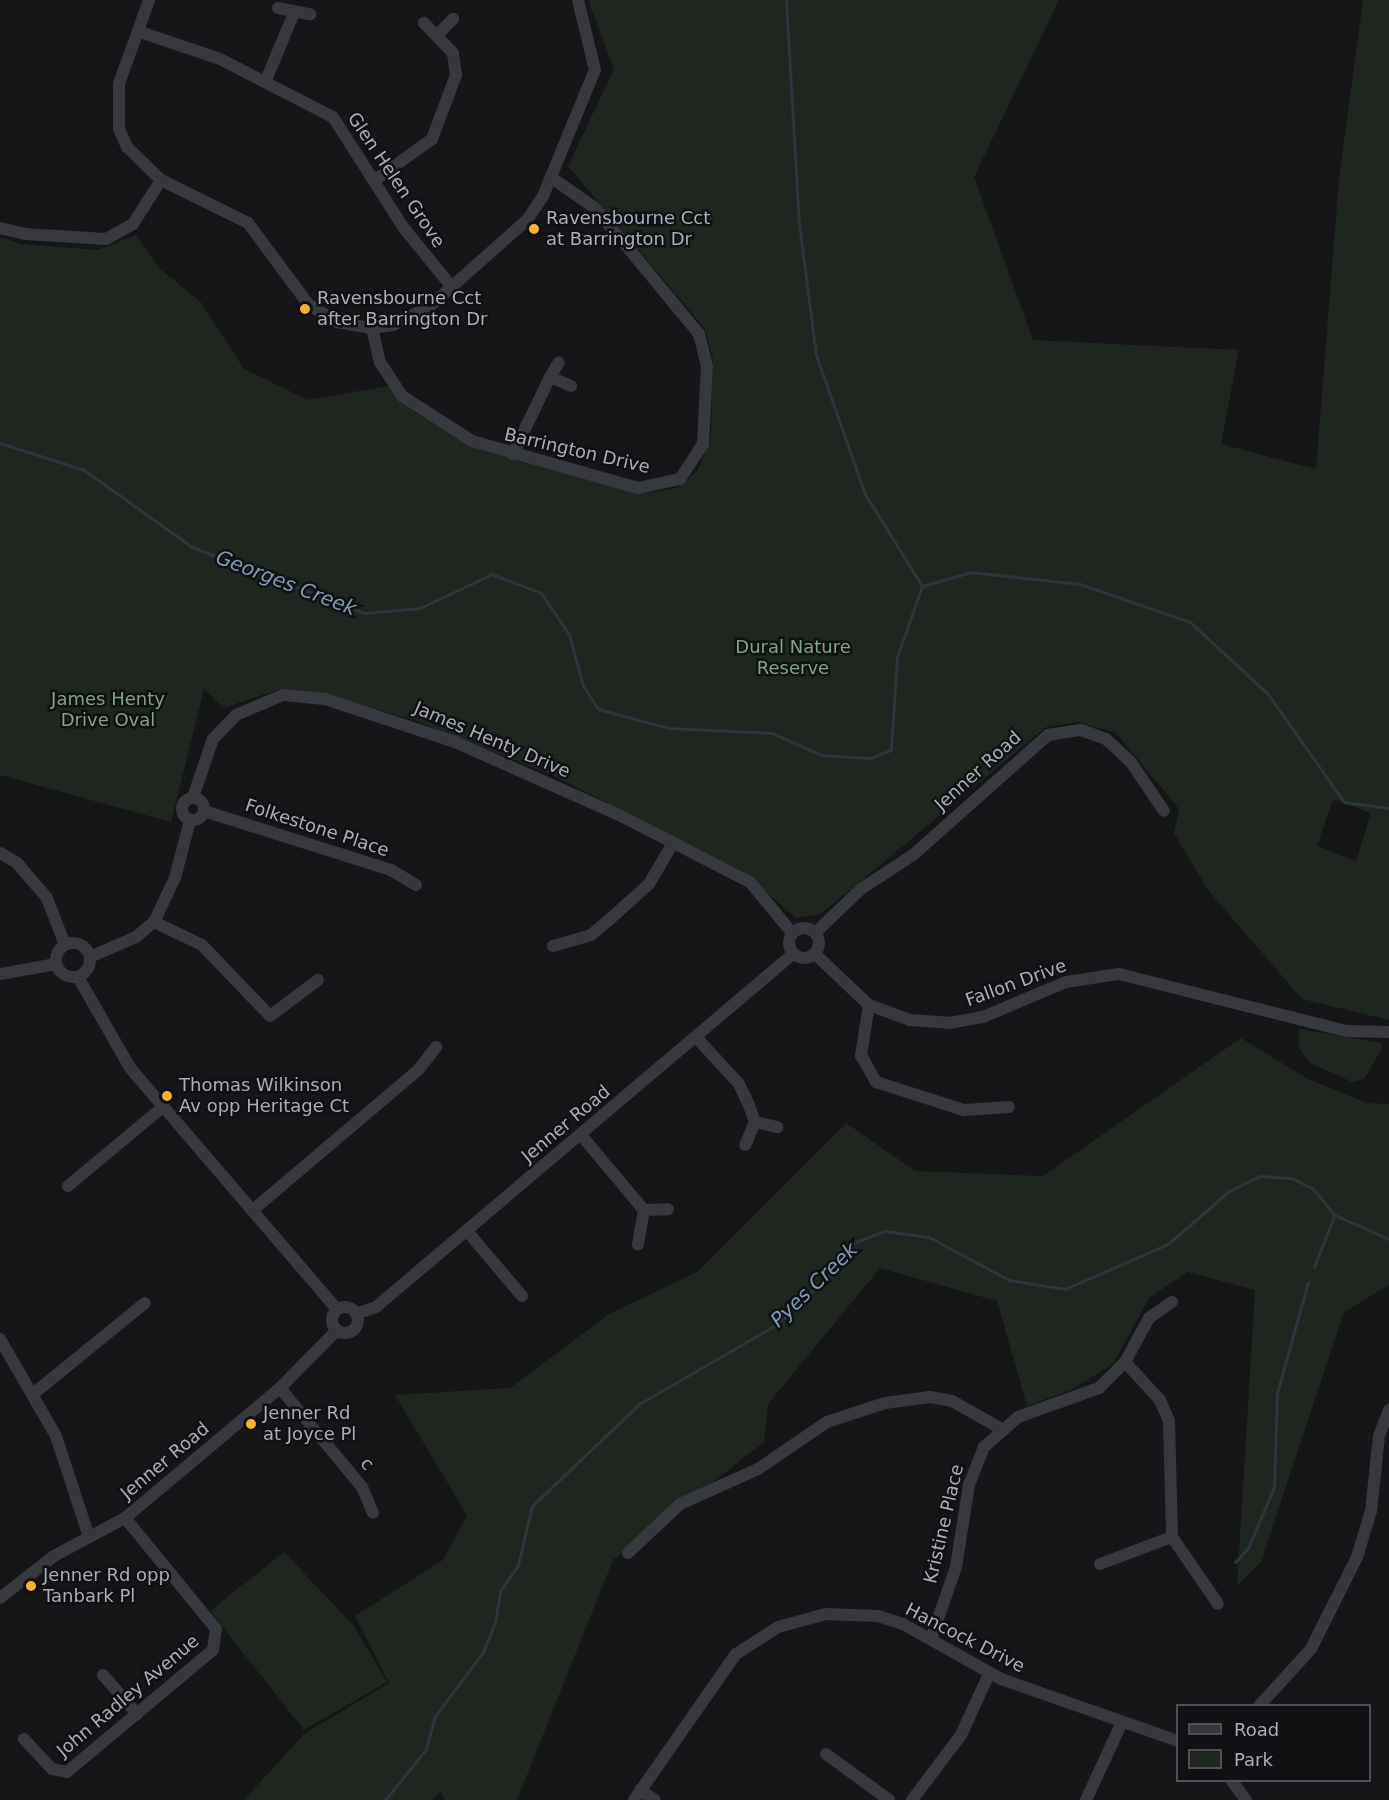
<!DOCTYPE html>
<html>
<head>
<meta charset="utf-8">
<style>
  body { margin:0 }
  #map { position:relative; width:1389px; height:1800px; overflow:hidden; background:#161618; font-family:"DejaVu Sans",sans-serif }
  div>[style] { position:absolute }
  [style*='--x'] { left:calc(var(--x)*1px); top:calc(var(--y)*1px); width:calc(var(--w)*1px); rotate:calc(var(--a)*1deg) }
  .green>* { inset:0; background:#1e261f }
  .stream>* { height:3px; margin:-1.5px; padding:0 1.5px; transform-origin:1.5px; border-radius:1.5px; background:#2c353c }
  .minor>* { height:12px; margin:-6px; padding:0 6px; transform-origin:6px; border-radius:6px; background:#37383d }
  .minor>.ring { margin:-6px; padding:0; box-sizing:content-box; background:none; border:12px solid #37383d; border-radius:50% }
  .dots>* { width:16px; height:16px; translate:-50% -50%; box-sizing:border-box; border:3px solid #111113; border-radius:50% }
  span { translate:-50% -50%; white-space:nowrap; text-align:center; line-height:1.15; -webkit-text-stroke:5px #111113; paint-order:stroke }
  .street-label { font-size:18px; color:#a8adb8 }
  .poi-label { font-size:18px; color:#a8adb8 }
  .left { translate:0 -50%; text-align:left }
  .park-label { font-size:18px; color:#7fa381 }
  .water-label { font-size:20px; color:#7f9bb3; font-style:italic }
  .legend { position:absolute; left:1176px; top:1704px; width:195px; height:78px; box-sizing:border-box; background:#111113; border:2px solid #4d4f55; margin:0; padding:8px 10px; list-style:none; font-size:18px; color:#a8adb8 }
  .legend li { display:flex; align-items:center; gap:12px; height:30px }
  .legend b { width:30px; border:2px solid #4d4f55 }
</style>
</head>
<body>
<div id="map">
  <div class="green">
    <i style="clip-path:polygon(evenodd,588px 0,1059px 0,974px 177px,1033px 340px,1239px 350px,1221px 444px,1316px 469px,1339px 179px,1363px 0,1389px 0,1389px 1020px,1302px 999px,1208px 890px,1174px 833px,1179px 809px,1116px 733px,1078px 722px,1046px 727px,821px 914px,796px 918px,742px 871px,554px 776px,414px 720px,324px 694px,278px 690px,223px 708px,204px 689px,171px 822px,0 775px,0 237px,21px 244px,98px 250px,136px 235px,160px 269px,200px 301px,244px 369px,308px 400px,388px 386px,414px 412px,475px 448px,638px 494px,677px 488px,698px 470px,711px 437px,713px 359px,705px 329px,568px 166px,614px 69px,588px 0,1333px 799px,1371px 813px,1356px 861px,1317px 846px,1333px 799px)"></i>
    <i style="clip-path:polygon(1299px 1029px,1382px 1043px,1382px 1049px,1364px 1079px,1352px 1082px,1310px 1063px,1299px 1048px)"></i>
    <i style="clip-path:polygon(1241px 1038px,1308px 1079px,1367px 1103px,1389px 1104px,1389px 1285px,1344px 1312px,1261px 1562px,1237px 1586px,1255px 1290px,1188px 1272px,1149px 1298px,1113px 1364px,1071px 1390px,1027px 1406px,997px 1301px,880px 1268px,768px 1404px,764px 1442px,613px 1560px,517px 1800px,445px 1800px,440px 1791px,432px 1800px,244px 1800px,304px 1734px,389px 1683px,355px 1616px,443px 1560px,467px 1515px,395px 1395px,510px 1388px,609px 1314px,697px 1272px,846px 1123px,915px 1171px,1043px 1176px)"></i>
    <i style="clip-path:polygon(284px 1552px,354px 1626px,387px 1682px,304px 1730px,210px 1611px)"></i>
  </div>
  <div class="stream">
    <i style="--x:786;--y:0;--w:223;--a:86.7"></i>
    <i style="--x:799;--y:223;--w:133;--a:82.7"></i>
    <i style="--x:816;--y:355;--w:147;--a:70.6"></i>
    <i style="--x:865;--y:494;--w:108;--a:58.2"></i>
    <i style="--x:0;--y:443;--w:88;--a:17.8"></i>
    <i style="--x:84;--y:470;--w:133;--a:35.5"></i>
    <i style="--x:192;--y:547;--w:184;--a:21"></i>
    <i style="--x:364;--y:613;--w:56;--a:-5.1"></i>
    <i style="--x:420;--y:608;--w:80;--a:-25.3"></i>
    <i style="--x:492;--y:574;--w:53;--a:21.2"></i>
    <i style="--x:541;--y:593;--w:50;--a:55.7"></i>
    <i style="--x:569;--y:634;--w:54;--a:74.9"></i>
    <i style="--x:583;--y:686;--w:27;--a:57"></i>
    <i style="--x:598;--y:709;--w:73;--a:15"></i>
    <i style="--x:669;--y:728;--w:103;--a:2.8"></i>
    <i style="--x:772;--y:733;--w:54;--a:24.2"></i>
    <i style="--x:821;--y:755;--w:49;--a:3.5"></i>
    <i style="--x:870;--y:758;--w:22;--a:-21"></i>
    <i style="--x:891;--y:750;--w:93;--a:-86.3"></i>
    <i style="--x:897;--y:657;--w:75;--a:-70.6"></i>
    <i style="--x:922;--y:586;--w:51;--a:-15.9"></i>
    <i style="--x:971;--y:572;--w:110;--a:6.3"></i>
    <i style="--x:1080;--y:584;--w:116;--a:19.1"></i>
    <i style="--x:1190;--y:622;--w:106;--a:42.7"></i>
    <i style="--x:1268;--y:694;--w:132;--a:54.9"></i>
    <i style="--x:1344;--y:802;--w:45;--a:7.6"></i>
    <i style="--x:1314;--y:1267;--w:55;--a:-68.6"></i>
    <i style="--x:1235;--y:1562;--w:19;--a:-47"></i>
    <i style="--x:1248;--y:1548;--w:66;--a:-66.9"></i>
    <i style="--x:1274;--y:1487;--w:94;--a:-88.2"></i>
    <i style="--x:1277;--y:1393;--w:115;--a:-74.4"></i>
    <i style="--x:385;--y:1800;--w:65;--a:-51.2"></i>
    <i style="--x:426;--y:1749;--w:34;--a:-75"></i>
    <i style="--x:435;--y:1716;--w:80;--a:-53.1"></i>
    <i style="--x:483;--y:1652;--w:31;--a:-68"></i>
    <i style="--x:495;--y:1623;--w:32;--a:-81"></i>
    <i style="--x:500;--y:1591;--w:32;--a:-55"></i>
    <i style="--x:518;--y:1565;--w:61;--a:-76.7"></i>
    <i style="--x:532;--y:1506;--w:148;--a:-43.6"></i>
    <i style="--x:639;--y:1404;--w:158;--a:-30"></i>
    <i style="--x:776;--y:1325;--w:79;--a:-43.5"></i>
    <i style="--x:833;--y:1271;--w:34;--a:-54"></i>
    <i style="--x:853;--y:1243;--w:34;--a:-21"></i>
    <i style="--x:885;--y:1231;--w:44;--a:7.8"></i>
    <i style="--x:929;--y:1237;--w:91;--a:28.3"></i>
    <i style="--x:1009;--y:1280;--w:57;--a:9.1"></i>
    <i style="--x:1065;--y:1289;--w:112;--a:-23.6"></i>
    <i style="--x:1168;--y:1244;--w:81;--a:-41"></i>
    <i style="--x:1229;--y:1191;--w:34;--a:-26"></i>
    <i style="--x:1260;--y:1176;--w:32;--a:4"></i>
    <i style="--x:1292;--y:1178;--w:22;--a:27"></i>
    <i style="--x:1312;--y:1188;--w:35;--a:50"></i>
    <i style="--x:1335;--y:1215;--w:59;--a:24"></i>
  </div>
  <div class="minor">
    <i style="--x:149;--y:0;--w:89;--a:109.7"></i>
    <i style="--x:119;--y:84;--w:45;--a:90"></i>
    <i style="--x:119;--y:129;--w:20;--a:66"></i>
    <i style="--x:127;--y:147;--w:47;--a:44.1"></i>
    <i style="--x:161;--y:180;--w:97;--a:26.3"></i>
    <i style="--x:248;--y:223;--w:102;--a:53.4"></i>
    <i style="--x:309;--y:305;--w:33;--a:31"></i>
    <i style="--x:337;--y:322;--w:36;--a:10"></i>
    <i style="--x:372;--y:328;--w:21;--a:-8"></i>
    <i style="--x:393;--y:325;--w:42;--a:-27.2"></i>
    <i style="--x:430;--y:306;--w:130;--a:-41.6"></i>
    <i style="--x:527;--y:220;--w:29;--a:-56"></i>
    <i style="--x:543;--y:196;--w:136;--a:-67.6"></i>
    <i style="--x:595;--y:70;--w:72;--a:-103.7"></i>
    <i style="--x:278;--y:8;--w:33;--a:11"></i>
    <i style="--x:140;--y:32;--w:84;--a:18.6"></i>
    <i style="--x:220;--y:59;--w:127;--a:27.2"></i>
    <i style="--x:333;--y:117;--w:130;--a:57.5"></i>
    <i style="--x:403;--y:227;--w:77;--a:50.8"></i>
    <i style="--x:437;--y:35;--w:23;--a:-45"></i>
    <i style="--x:266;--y:80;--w:73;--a:-67.3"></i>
    <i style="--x:375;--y:180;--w:70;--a:-35.7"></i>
    <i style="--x:432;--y:139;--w:68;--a:-69.4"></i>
    <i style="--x:456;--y:75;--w:22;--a:-98"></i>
    <i style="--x:453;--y:53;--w:42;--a:-134"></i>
    <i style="--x:0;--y:228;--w:26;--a:13"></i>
    <i style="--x:25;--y:234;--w:81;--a:3.5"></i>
    <i style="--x:106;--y:239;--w:31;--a:-29"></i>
    <i style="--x:133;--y:224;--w:52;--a:-57.5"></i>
    <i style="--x:372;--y:328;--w:35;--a:77"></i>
    <i style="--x:380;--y:362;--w:40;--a:57.1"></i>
    <i style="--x:402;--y:396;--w:83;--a:32.7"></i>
    <i style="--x:472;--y:441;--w:173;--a:15.8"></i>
    <i style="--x:638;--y:488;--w:43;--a:-12.1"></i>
    <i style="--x:680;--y:479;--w:42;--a:-56.7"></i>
    <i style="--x:703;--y:444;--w:78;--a:-87.1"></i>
    <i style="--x:707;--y:366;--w:33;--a:-104"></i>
    <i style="--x:699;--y:334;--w:163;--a:-129.5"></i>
    <i style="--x:595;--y:208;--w:52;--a:-145.1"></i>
    <i style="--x:550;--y:377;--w:17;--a:-59"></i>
    <i style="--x:513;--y:454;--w:85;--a:-64.3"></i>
    <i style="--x:550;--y:377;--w:23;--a:23"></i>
    <i style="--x:193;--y:797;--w:61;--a:-71"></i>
    <i style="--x:213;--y:739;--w:33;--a:-46"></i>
    <i style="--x:236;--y:715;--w:51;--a:-23.1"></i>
    <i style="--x:283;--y:695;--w:42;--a:5.4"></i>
    <i style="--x:325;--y:699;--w:137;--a:18.3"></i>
    <i style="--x:455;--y:742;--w:182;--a:24"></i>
    <i style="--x:621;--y:816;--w:145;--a:27.1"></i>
    <i style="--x:750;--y:882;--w:66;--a:50.5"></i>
    <i class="ring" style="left:182px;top:798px;width:10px;height:10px"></i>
    <i style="--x:204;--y:811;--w:196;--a:17.5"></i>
    <i style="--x:391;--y:870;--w:29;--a:31"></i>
    <i style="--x:0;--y:853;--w:20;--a:30"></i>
    <i style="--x:17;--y:863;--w:46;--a:49.4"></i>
    <i style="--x:47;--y:898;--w:50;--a:69"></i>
    <i style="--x:154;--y:922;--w:53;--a:25.6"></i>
    <i style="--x:202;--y:945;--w:98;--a:46.2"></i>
    <i style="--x:270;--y:1016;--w:60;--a:-36.9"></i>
    <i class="ring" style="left:789px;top:928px;width:18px;height:18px"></i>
    <i style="--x:815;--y:933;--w:64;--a:-43.7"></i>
    <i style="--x:861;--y:889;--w:62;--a:-33.2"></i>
    <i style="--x:913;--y:855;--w:181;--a:-41.6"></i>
    <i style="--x:1048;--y:735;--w:33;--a:-9"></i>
    <i style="--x:1081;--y:730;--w:27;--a:20"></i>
    <i style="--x:1106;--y:739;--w:33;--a:43"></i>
    <i style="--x:1130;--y:761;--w:60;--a:55.8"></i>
    <i class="ring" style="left:56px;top:943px;width:22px;height:22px"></i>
    <i style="--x:553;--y:946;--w:40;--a:-16"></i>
    <i style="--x:591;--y:935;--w:23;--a:-40"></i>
    <i style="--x:609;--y:920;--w:54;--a:-42"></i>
    <i style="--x:649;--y:884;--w:48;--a:-59.7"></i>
    <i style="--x:815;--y:954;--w:74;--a:43.4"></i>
    <i style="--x:869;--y:1005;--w:44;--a:20.1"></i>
    <i style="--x:910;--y:1020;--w:39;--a:4"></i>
    <i style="--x:949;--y:1023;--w:35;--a:-10"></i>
    <i style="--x:983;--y:1017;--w:90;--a:-22.9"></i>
    <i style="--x:1066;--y:982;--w:54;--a:-8.6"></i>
    <i style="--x:1119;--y:974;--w:234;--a:14.1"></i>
    <i style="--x:1346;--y:1031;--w:43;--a:1.3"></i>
    <i style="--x:90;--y:957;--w:50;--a:-23.5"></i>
    <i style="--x:136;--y:937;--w:23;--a:-40"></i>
    <i style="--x:154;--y:922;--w:49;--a:-64.5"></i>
    <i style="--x:175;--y:878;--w:60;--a:-75.5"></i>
    <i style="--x:0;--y:974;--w:57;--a:-10.1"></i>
    <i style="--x:78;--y:977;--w:106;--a:60.1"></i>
    <i style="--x:131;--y:1069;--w:316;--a:49.4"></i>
    <i style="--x:869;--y:1005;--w:51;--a:99.1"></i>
    <i style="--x:861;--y:1055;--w:31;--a:61"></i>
    <i style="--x:876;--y:1082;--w:92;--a:17.7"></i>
    <i style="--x:964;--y:1110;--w:45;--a:-3.8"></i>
    <i style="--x:696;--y:1037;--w:64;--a:47.5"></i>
    <i style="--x:739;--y:1084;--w:23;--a:65"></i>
    <i style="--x:749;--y:1105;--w:18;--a:71"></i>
    <i style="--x:755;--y:1122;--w:25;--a:113"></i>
    <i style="--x:755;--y:1122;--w:23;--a:13"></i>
    <i style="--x:581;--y:1135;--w:98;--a:50"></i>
    <i style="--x:644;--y:1210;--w:35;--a:100"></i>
    <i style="--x:68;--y:1186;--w:125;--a:-39.8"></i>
    <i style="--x:253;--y:1210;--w:218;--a:-40.3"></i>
    <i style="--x:419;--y:1069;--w:28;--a:-52"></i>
    <i style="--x:644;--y:1210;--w:24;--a:-2"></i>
    <i style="--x:467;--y:1231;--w:85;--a:49.8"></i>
    <i class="ring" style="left:332px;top:1307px;width:14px;height:14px"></i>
    <i style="--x:356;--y:1314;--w:21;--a:-19"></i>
    <i style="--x:376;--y:1307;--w:546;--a:-40.25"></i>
    <i style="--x:0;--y:1339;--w:112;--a:60"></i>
    <i style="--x:56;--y:1436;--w:106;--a:71.9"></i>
    <i style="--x:1125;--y:1362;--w:52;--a:47.4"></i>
    <i style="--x:1160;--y:1400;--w:23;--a:67"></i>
    <i style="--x:1169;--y:1421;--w:116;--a:88.5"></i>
    <i style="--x:1172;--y:1537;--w:81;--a:55.5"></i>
    <i style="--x:280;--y:1388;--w:129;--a:50.4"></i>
    <i style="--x:362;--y:1487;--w:28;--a:67"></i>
    <i style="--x:33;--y:1394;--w:144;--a:-39.1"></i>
    <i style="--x:628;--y:1553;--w:71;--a:-43.3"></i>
    <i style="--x:680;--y:1504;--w:85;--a:-24.2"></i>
    <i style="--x:758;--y:1469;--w:83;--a:-34.3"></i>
    <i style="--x:827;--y:1422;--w:61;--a:-18.1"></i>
    <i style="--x:885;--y:1403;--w:45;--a:-7.6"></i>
    <i style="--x:930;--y:1397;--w:22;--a:10"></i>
    <i style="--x:952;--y:1401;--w:55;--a:29.4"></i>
    <i style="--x:1100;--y:1564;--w:77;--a:-20.6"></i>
    <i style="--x:0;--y:1598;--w:68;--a:-37.9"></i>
    <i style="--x:54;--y:1556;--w:81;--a:-28.2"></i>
    <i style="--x:125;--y:1518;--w:202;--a:-40"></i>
    <i style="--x:280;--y:1388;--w:81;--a:-45.5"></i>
    <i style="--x:931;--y:1639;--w:76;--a:-70.9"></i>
    <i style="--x:956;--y:1567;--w:83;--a:-81"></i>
    <i style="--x:969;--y:1485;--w:41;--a:-68.5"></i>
    <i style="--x:984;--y:1447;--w:45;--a:-41.4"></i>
    <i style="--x:1018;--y:1417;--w:86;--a:-19.7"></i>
    <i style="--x:1099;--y:1388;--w:37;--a:-45"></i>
    <i style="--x:1125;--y:1362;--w:50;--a:-61.4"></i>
    <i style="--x:1149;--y:1318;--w:28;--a:-35"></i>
    <i style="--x:103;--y:1675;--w:52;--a:48.9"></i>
    <i style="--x:1259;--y:1706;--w:77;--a:-47.6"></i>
    <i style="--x:1311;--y:1649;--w:103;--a:-63.4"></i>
    <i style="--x:1357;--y:1557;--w:48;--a:-73.1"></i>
    <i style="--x:1371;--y:1511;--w:75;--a:-83.9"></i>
    <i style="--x:1379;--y:1436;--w:28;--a:-69"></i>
    <i style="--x:24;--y:1739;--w:41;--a:47"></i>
    <i style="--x:52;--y:1769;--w:15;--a:11"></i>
    <i style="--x:67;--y:1772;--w:190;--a:-39.9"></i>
    <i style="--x:213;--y:1650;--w:21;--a:-82"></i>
    <i style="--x:216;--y:1629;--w:144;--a:-129.3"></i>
    <i style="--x:826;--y:1754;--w:78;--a:36.1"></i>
    <i style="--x:1231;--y:1780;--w:25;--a:53"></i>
    <i style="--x:640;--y:1790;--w:18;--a:34"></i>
    <i style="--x:634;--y:1800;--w:178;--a:-55.1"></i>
    <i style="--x:736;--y:1654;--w:50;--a:-32.7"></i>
    <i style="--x:778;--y:1627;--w:50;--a:-15.2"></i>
    <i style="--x:826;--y:1614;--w:52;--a:2.2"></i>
    <i style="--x:878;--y:1616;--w:26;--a:18"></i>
    <i style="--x:903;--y:1624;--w:112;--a:29.3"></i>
    <i style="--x:1001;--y:1679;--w:188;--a:19.3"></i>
    <i style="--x:912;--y:1800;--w:81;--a:-53"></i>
    <i style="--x:961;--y:1735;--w:67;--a:-65.3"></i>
    <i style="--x:1086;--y:1800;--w:86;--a:-65.2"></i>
  </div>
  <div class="dots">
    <i style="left:534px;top:229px;background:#f2b134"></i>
    <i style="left:305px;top:309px;background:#f2b134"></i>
    <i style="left:167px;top:1096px;background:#f2b134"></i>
    <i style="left:251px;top:1424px;background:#f2b134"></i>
    <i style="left:31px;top:1586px;background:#f2b134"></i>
  </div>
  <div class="street-label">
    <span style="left:396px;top:180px;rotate:56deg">Glen Helen Grove</span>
    <span style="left:577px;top:451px;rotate:13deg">Barrington Drive</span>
    <span style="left:492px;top:740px;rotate:23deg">James Henty Drive</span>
    <span style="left:978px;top:771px;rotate:-42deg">Jenner Road</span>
    <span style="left:317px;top:828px;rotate:18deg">Folkestone Place</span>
    <span style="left:1016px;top:983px;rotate:-20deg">Fallon Drive</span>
    <span style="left:566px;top:1124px;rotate:-40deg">Jenner Road</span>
    <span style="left:165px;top:1461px;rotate:-40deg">Jenner Road</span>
    <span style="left:367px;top:1464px;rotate:50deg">c</span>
    <span style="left:944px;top:1524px;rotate:-77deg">Kristine Place</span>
    <span style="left:965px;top:1638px;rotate:27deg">Hancock Drive</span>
    <span style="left:128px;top:1696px;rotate:-40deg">John Radley Avenue</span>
  </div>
  <div class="poi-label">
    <span class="left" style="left:546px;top:229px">Ravensbourne Cct<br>at Barrington Dr</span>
    <span class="left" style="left:317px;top:309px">Ravensbourne Cct<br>after Barrington Dr</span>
    <span class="left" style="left:179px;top:1096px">Thomas Wilkinson<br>Av opp Heritage Ct</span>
    <span class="left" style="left:263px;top:1424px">Jenner Rd<br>at Joyce Pl</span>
    <span class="left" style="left:43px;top:1586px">Jenner Rd opp<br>Tanbark Pl</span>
  </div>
  <div class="park-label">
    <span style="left:793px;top:658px">Dural Nature<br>Reserve</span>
    <span style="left:108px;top:710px">James Henty<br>Drive Oval</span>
  </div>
  <div class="water-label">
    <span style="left:286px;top:583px;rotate:21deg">Georges Creek</span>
    <span style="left:814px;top:1285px;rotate:-44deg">Pyes Creek</span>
  </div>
  <ul class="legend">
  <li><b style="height:8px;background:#37383d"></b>Road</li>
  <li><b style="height:16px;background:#1e261f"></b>Park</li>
  </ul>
</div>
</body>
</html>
